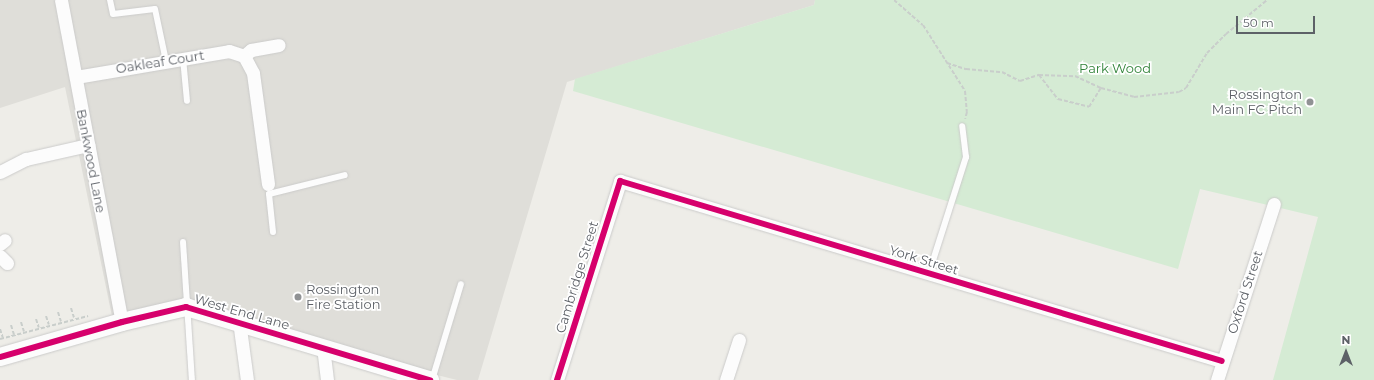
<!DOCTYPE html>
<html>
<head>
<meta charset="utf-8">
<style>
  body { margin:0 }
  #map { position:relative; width:1374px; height:380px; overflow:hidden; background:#eeede8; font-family:Montserrat,sans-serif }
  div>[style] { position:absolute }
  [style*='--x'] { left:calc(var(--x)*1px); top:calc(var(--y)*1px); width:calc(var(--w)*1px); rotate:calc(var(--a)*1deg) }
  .industrial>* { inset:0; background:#dfded9 }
  .green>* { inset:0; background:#d5ebd4 }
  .path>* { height:2px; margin-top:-1px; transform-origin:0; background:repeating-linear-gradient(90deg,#c9cecb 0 4px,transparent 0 6px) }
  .roads { filter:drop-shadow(0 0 1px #cbcbca) drop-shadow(0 0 1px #cbcbca) }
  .lane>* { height:6px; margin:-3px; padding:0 3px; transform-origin:3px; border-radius:3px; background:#fcfcfc }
  .street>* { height:13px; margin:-6.5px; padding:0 6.5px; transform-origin:6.5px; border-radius:6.5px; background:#fcfcfc }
  .secondary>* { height:18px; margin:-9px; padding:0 9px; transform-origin:9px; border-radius:9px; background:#fcfcfc }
  .cycleway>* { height:6px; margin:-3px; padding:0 3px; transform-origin:3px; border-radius:3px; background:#d6006c }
  .dots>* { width:11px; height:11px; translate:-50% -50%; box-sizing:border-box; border:2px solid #fff; border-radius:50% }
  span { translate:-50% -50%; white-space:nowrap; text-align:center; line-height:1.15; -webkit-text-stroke:3.5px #fff; paint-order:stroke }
  .street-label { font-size:13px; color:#5d6167 }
  .park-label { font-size:13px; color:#308338 }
  .poi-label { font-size:13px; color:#5d6167 }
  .right { translate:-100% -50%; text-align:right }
  .left { translate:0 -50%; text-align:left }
  .north { position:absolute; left:1326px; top:332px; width:40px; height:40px; -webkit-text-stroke:3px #fff; paint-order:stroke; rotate:0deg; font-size:11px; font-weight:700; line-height:16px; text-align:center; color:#5d6167 }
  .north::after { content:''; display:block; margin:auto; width:14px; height:18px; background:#5d6167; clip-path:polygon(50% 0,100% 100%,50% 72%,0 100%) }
  .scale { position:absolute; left:1236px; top:16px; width:79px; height:18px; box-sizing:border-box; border:2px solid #5d6167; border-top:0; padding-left:5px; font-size:12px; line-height:14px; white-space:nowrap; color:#5d6167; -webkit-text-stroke:3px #fff; paint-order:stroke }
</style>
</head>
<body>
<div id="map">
  <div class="industrial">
    <i style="clip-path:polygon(0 0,815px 0,814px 5px,567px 82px,478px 380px,457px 380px,181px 311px,115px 331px,65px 87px,0 108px)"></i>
  </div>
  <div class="green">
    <i style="clip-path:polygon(815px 0,1374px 0,1374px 380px,1273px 380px,1318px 217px,1200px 189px,1178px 269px,573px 91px,575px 79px,814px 5px)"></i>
  </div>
  <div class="path">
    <i style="--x:894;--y:0;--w:38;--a:41"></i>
    <i style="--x:923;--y:25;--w:78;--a:57.5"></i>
    <i style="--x:965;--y:91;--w:21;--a:85"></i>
    <i style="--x:967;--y:112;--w:7;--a:106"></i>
    <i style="--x:947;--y:63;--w:20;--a:18"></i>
    <i style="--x:966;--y:69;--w:36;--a:5"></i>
    <i style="--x:1002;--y:72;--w:20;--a:27"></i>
    <i style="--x:1020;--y:81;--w:20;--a:-18"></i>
    <i style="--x:1039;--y:75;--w:31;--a:52"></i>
    <i style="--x:1058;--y:99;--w:32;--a:14"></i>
    <i style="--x:1089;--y:107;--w:22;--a:-58"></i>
    <i style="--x:1101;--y:88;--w:34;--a:15"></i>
    <i style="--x:1134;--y:97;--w:45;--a:-6.3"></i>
    <i style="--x:1179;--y:92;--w:8;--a:-30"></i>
    <i style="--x:1186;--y:88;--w:41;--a:-59"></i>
    <i style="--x:1207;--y:53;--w:27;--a:-45"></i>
    <i style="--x:1226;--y:34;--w:53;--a:-39.7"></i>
    <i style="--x:1039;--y:75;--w:36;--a:2"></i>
    <i style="--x:1075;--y:76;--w:29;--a:25"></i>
    <i style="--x:71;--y:308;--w:10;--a:73"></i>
    <i style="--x:58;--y:312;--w:10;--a:73"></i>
    <i style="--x:46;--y:316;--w:9;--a:72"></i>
    <i style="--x:36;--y:319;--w:9;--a:72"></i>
    <i style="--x:21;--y:322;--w:10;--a:73"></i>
    <i style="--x:11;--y:325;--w:10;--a:73"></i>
    <i style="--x:0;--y:329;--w:9;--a:72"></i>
    <i style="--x:0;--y:339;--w:91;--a:-14.6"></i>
  </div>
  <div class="roads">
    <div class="lane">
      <i style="--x:110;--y:0;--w:14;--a:78"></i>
      <i style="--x:113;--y:14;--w:42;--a:-6.8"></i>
      <i style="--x:155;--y:9;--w:53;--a:78.1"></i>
      <i style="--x:183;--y:58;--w:43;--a:84.7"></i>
      <i style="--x:273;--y:232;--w:38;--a:-96"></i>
      <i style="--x:269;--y:194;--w:78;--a:-14"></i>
      <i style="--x:183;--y:242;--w:138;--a:86.3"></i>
      <i style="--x:929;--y:273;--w:122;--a:-72.3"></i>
      <i style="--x:966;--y:157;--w:31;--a:-97"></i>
      <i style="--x:432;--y:380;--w:100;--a:-73.2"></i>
    </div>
    <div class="street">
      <i style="--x:61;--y:0;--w:328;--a:79.3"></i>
      <i style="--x:244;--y:56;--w:9;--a:-41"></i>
      <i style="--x:251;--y:50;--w:28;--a:-10"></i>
      <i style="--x:76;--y:77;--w:155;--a:-9.6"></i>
      <i style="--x:229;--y:51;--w:16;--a:18"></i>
      <i style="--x:244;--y:56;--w:19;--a:62"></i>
      <i style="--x:253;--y:73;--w:112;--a:82.3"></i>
      <i style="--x:0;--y:172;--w:29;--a:-27"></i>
      <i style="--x:26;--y:159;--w:64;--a:-12.7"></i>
      <i style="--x:0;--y:244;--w:6;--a:-39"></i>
      <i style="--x:0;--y:256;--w:10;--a:45"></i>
      <i style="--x:239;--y:321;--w:60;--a:82.3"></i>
      <i style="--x:323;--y:347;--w:33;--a:83"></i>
      <i style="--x:557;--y:380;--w:209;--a:-72.4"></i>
      <i style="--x:620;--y:181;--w:628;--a:16.65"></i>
      <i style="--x:726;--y:380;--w:42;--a:-72"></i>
      <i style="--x:1217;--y:380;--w:185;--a:-72.1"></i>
    </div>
    <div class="secondary">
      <i style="--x:0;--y:357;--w:127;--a:-16"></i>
      <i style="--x:122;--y:322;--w:66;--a:-13.2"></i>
      <i style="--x:186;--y:307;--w:255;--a:16.7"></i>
    </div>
  </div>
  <div class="cycleway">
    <i style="--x:0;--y:357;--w:127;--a:-16"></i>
    <i style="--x:122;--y:322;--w:66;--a:-13.2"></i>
    <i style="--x:186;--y:307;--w:255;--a:16.7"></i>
    <i style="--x:557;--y:380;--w:209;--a:-72.4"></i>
    <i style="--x:620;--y:181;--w:628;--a:16.65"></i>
  </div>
  <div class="dots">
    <i style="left:1310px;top:102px;background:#909294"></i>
    <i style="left:298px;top:297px;background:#909294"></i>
  </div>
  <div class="street-label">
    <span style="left:160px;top:62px;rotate:-9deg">Oakleaf Court</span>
    <span style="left:91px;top:161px;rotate:79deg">Bankwood Lane</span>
    <span style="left:924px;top:260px;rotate:17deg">York Street</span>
    <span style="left:577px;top:277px;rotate:-73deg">Cambridge Street</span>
    <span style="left:1245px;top:292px;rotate:-72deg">Oxford Street</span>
    <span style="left:242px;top:312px;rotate:16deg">West End Lane</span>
  </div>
  <div class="park-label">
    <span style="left:1115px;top:68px">Park Wood</span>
  </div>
  <div class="poi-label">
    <span class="right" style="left:1302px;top:102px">Rossington<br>Main FC Pitch</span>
    <span class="left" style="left:306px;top:297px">Rossington<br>Fire Station</span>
  </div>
  <div class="north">N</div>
  <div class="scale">50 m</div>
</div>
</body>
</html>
